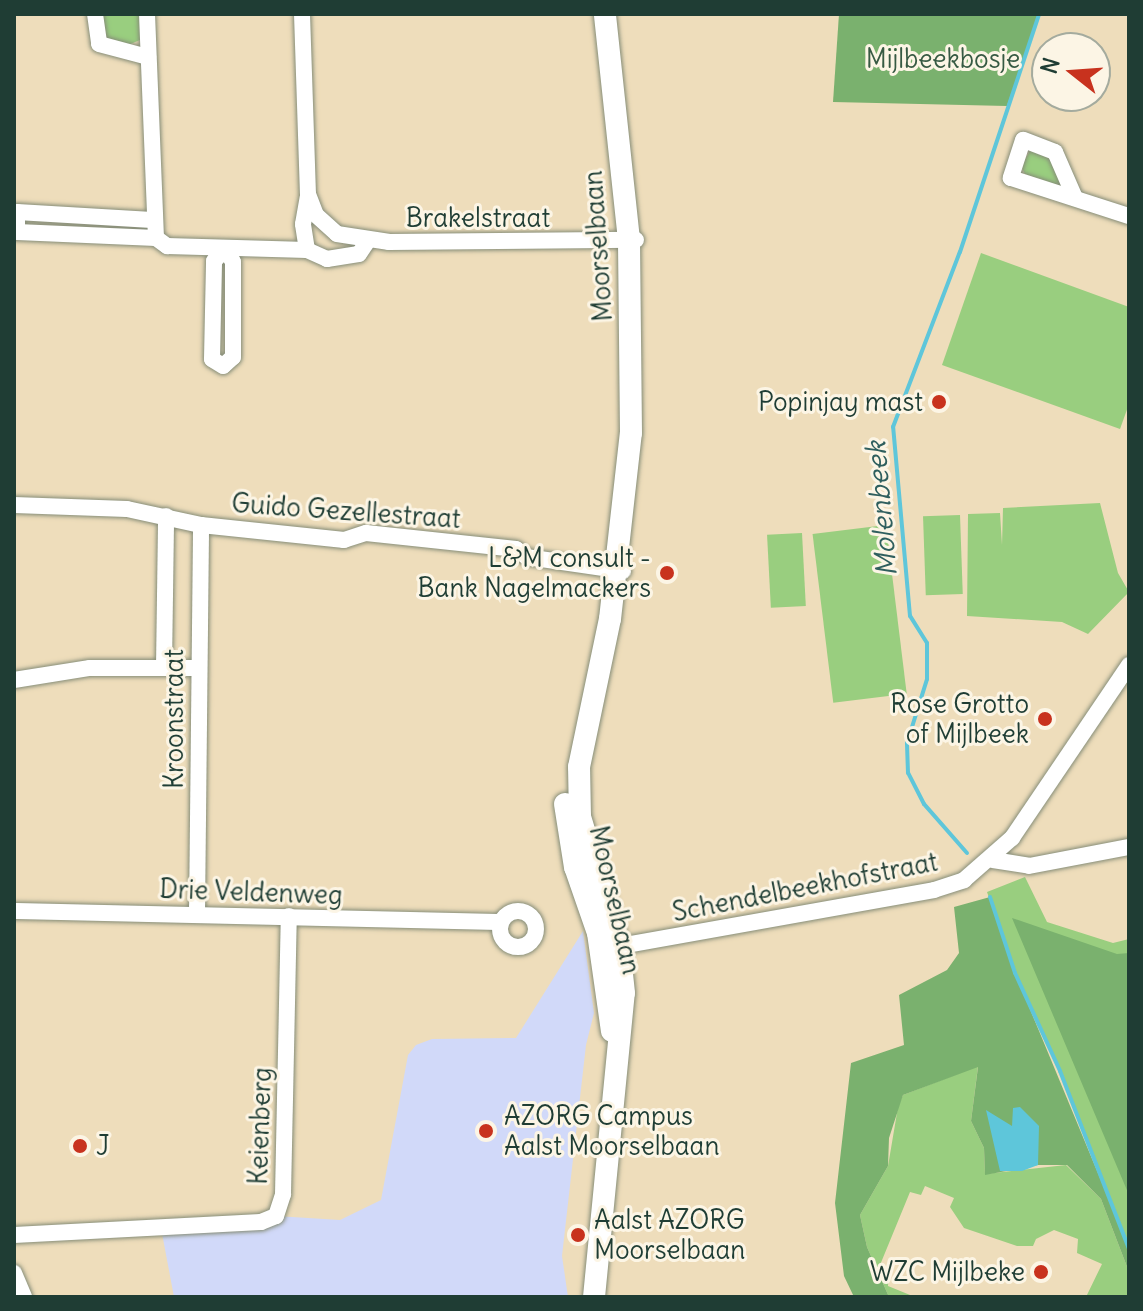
<!DOCTYPE html>
<html>
<head>
<meta charset="utf-8">
<style>
  body { margin:0 }
  #map { position:relative; width:1143px; height:1311px; overflow:hidden; background:#edb; font-family:Delius,sans-serif }
  div>[style] { position:absolute }
  [style*='--x'] { left:calc(var(--x)*1px); top:calc(var(--y)*1px); width:calc(var(--w)*1px); rotate:calc(var(--a)*1deg) }
  .built>* { inset:0; background:#d1d9f9 }
  .green>* { inset:0; background:#99ce7f; transform-origin:0 0 }
  .forest>* { inset:0; background:#7ab16e }
  .water>* { inset:0; background:#5ec6da }
  .stream>* { height:4px; margin:-2px; padding:0 2px; transform-origin:2px; border-radius:2px; background:#5ec6da }
  .roads { filter:drop-shadow(0 0 2px #868d78) drop-shadow(0 0 2px #868d78) }
  .street>* { height:16px; margin:-8px; padding:0 8px; transform-origin:8px; border-radius:8px; background:#fff }
  .street>.ring { margin:-8px; padding:0; box-sizing:content-box; background:none; border:16px solid #fff; border-radius:50% }
  .secondary>* { height:22px; margin:-11px; padding:0 11px; transform-origin:11px; border-radius:11px; background:#fff }
  .dots>* { width:22px; height:22px; translate:-50% -50%; box-sizing:border-box; border:4px solid #fcf5e5; border-radius:50% }
  span { translate:-50% -50%; white-space:nowrap; text-align:center; line-height:1.15; -webkit-text-stroke:6px #fcf5e5; paint-order:stroke }
  .park-label { font-size:26px; color:#375a43 }
  .street-label { font-size:26px; color:#1f3d34 }
  .poi-label { font-size:26px; color:#1f3d34 }
  .right { translate:-100% -50%; text-align:right }
  .left { translate:0 -50%; text-align:left }
  .water-label { font-size:28px; color:#2f5f5e; font-style:italic }
  .frame { position:absolute; inset:0; border:16px solid #1f3d34; pointer-events:none }
  .north { position:absolute; left:1031px; top:32px; width:80px; height:80px; box-sizing:border-box; background:#fcf5e5; border:2px solid #a4ab9e; border-radius:50%; rotate:287deg; font-size:22px; font-weight:700; line-height:32px; text-align:center; color:#1f3d34 }
  .north::after { content:''; display:block; margin:auto; width:28px; height:36px; background:#c8321e; clip-path:polygon(50% 0,100% 100%,50% 72%,0 100%) }
</style>
</head>
<body>
<div id="map">
  <div class="built">
    <i style="clip-path:polygon(583px 931px,594px 1013px,586px 1045px,562px 1256px,568px 1297px,174px 1297px,161px 1228px,276px 1216px,340px 1220px,381px 1200px,408px 1055px,416px 1045px,432px 1039px,516px 1038px)"></i>
  </div>
  <div class="green">
    <i style="clip-path:polygon(102px 14px,141px 14px,140px 40px,128px 45px,107px 39px)"></i>
    <i style="clip-path:polygon(1030px 151px,1049px 154px,1066px 190px,1025px 174px,1021px 166px)"></i>
    <i style="clip-path:polygon(981px 253px,1129px 307px,1129px 404px,1120px 429px,942px 365px)"></i>
    <i style="clip-path:polygon(1100px 503px,1118px 573px,1129px 592px,1088px 634px,1062px 622px,967px 616px,968px 514px,1000px 513px,1002px 545px,1003px 508px)"></i>
    <i style="left:960px;top:515px;width:79px;height:37px;rotate:88deg"></i>
    <i style="left:886px;top:525px;width:170px;height:74px;rotate:83deg"></i>
    <i style="left:802px;top:533px;width:73px;height:35px;rotate:87deg"></i>
    <i style="clip-path:polygon(1025px 877px,1047px 922px,1113px 943px,1129px 939px,1129px 1249px,1060px 1071px,1015px 973px,987px 892px)"></i>
    <i style="clip-path:polygon(978px 1066px,971px 1121px,984px 1148px,985px 1174px,1066px 1165px,1101px 1199px,1129px 1272px,1129px 1297px,1086px 1297px,1102px 1264px,1077px 1253px,1078px 1239px,1054px 1230px,1036px 1239px,1033px 1246px,1017px 1246px,964px 1228px,950px 1207px,954px 1198px,925px 1186px,921px 1195px,910px 1192px,880px 1265px,889px 1269px,888px 1286px,915px 1297px,889px 1297px,867px 1247px,860px 1215px,888px 1166px,898px 1107px,903px 1095px)"></i>
  </div>
  <div class="forest">
    <i style="clip-path:polygon(839px 14px,1039px 14px,1007px 106px,833px 102px)"></i>
    <i style="clip-path:polygon(990px 897px,1015px 973px,1129px 1248px,1129px 1272px,1101px 1199px,1067px 1165px,1038px 1165px,985px 1175px,984px 1148px,971px 1121px,978px 1067px,903px 1095px,889px 1138px,888px 1166px,860px 1215px,867px 1247px,889px 1297px,854px 1297px,844px 1276px,835px 1203px,851px 1063px,904px 1045px,899px 995px,947px 970px,959px 953px,954px 907px)"></i>
    <i style="clip-path:polygon(1012px 918px,1117px 954px,1129px 953px,1129px 1195px)"></i>
  </div>
  <div class="water">
    <i style="clip-path:polygon(1020px 1107px,1039px 1126px,1038px 1165px,1022px 1171px,1000px 1171px,986px 1110px,1012px 1126px,1013px 1108px)"></i>
  </div>
  <div class="stream">
    <i style="--x:967;--y:853;--w:65;--a:-131.3"></i>
    <i style="--x:924;--y:804;--w:35;--a:-117"></i>
    <i style="--x:908;--y:773;--w:30;--a:-92"></i>
    <i style="--x:907;--y:743;--w:67;--a:-72.6"></i>
    <i style="--x:927;--y:679;--w:36;--a:-90"></i>
    <i style="--x:927;--y:643;--w:32;--a:-122"></i>
    <i style="--x:910;--y:616;--w:190;--a:-95.1"></i>
    <i style="--x:893;--y:427;--w:187;--a:-69.1"></i>
    <i style="--x:960;--y:252;--w:251;--a:-71.6"></i>
    <i style="--x:990;--y:897;--w:80;--a:71.8"></i>
    <i style="--x:1015;--y:973;--w:108;--a:65.3"></i>
    <i style="--x:1060;--y:1071;--w:191;--a:68.8"></i>
  </div>
  <div class="roads">
    <div class="street">
      <i style="--x:95;--y:14;--w:30;--a:82"></i>
      <i style="--x:99;--y:44;--w:51;--a:14.9"></i>
      <i style="--x:147;--y:14;--w:224;--a:87.7"></i>
      <i style="--x:156;--y:238;--w:14;--a:36"></i>
      <i style="--x:167;--y:246;--w:140;--a:1.6"></i>
      <i style="--x:307;--y:250;--w:22;--a:24"></i>
      <i style="--x:327;--y:259;--w:32;--a:-9"></i>
      <i style="--x:359;--y:254;--w:14;--a:-56"></i>
      <i style="--x:302;--y:14;--w:180;--a:88.1"></i>
      <i style="--x:308;--y:194;--w:22;--a:69"></i>
      <i style="--x:316;--y:215;--w:28;--a:42"></i>
      <i style="--x:337;--y:234;--w:53;--a:8.7"></i>
      <i style="--x:389;--y:242;--w:247;--a:-0.5"></i>
      <i style="--x:1075;--y:198;--w:50;--a:-113.5"></i>
      <i style="--x:1055;--y:152;--w:34;--a:-159"></i>
      <i style="--x:1023;--y:140;--w:40;--a:108"></i>
      <i style="--x:1011;--y:178;--w:124;--a:17.9"></i>
      <i style="--x:152;--y:220;--w:135;--a:-176.6"></i>
      <i style="--x:17;--y:212;--w:20;--a:90"></i>
      <i style="--x:17;--y:232;--w:139;--a:2.5"></i>
      <i style="--x:225;--y:249;--w:15;--a:58"></i>
      <i style="--x:233;--y:262;--w:95;--a:90"></i>
      <i style="--x:233;--y:357;--w:13;--a:138"></i>
      <i style="--x:223;--y:366;--w:13;--a:-148"></i>
      <i style="--x:212;--y:359;--w:98;--a:-88.8"></i>
      <i style="--x:214;--y:261;--w:16;--a:-47"></i>
      <i style="--x:307;--y:250;--w:26;--a:-99"></i>
      <i style="--x:303;--y:224;--w:27;--a:-80"></i>
      <i style="--x:14;--y:505;--w:113;--a:2"></i>
      <i style="--x:127;--y:509;--w:76;--a:12.2"></i>
      <i style="--x:201;--y:525;--w:144;--a:6"></i>
      <i style="--x:344;--y:540;--w:23;--a:-18"></i>
      <i style="--x:366;--y:533;--w:151;--a:6.1"></i>
      <i style="--x:516;--y:549;--w:14;--a:36"></i>
      <i style="--x:527;--y:557;--w:97;--a:8.3"></i>
      <i style="--x:164;--y:667;--w:151;--a:-89.2"></i>
      <i style="--x:14;--y:680;--w:77;--a:-9"></i>
      <i style="--x:90;--y:668;--w:108;--a:0"></i>
      <i style="--x:993;--y:860;--w:36;--a:9"></i>
      <i style="--x:1029;--y:866;--w:102;--a:-10.8"></i>
      <i class="ring" style="left:500px;top:911px;width:20px;height:20px"></i>
      <i style="--x:14;--y:911;--w:487;--a:1.3"></i>
      <i style="--x:197;--y:914;--w:389;--a:-89.4"></i>
      <i style="--x:609;--y:948;--w:330;--a:-10.1"></i>
      <i style="--x:934;--y:890;--w:32;--a:-18"></i>
      <i style="--x:964;--y:880;--w:64;--a:-41.2"></i>
      <i style="--x:1012;--y:838;--w:209;--a:-55.9"></i>
      <i style="--x:14;--y:1235;--w:247;--a:-3"></i>
      <i style="--x:261;--y:1222;--w:16;--a:-22"></i>
      <i style="--x:276;--y:1216;--w:23;--a:-72"></i>
      <i style="--x:283;--y:1194;--w:278;--a:-88.8"></i>
      <i style="--x:14;--y:1273;--w:26;--a:67"></i>
    </div>
    <div class="secondary">
      <i style="--x:565;--y:804;--w:64;--a:81"></i>
      <i style="--x:575;--y:867;--w:70;--a:70.8"></i>
      <i style="--x:598;--y:933;--w:99;--a:81.9"></i>
      <i style="--x:594;--y:1297;--w:305;--a:-84.4"></i>
      <i style="--x:624;--y:993;--w:47;--a:-96.1"></i>
      <i style="--x:619;--y:946;--w:135;--a:-106.8"></i>
      <i style="--x:580;--y:817;--w:50;--a:-91.1"></i>
      <i style="--x:579;--y:767;--w:151;--a:-78.2"></i>
      <i style="--x:610;--y:619;--w:187;--a:-83.6"></i>
      <i style="--x:631;--y:433;--w:193;--a:-90.6"></i>
      <i style="--x:629;--y:240;--w:227;--a:-96.1"></i>
    </div>
  </div>
  <div class="dots">
    <i style="left:939px;top:402px;background:#c8321e"></i>
    <i style="left:667px;top:573px;background:#c8321e"></i>
    <i style="left:1045px;top:719px;background:#c8321e"></i>
    <i style="left:486px;top:1131px;background:#c8321e"></i>
    <i style="left:80px;top:1146px;background:#c8321e"></i>
    <i style="left:578px;top:1235px;background:#c8321e"></i>
    <i style="left:1041px;top:1272px;background:#c8321e"></i>
  </div>
  <div class="park-label">
    <span style="left:943px;top:59px">Mijlbeekbosje</span>
  </div>
  <div class="street-label">
    <span style="left:478px;top:218px">Brakelstraat</span>
    <span style="left:598px;top:246px;rotate:-94deg">Moorselbaan</span>
    <span style="left:346px;top:511px;rotate:4deg">Guido Gezellestraat</span>
    <span style="left:174px;top:719px;rotate:-90deg">Kroonstraat</span>
    <span style="left:805px;top:887px;rotate:-11deg">Schendelbeekhofstraat</span>
    <span style="left:251px;top:892px;rotate:2deg">Drie Veldenweg</span>
    <span style="left:615px;top:900px;rotate:77deg">Moorselbaan</span>
    <span style="left:260px;top:1126px;rotate:-88deg">Keienberg</span>
  </div>
  <div class="poi-label">
    <span class="right" style="left:923px;top:402px">Popinjay mast</span>
    <span class="right" style="left:651px;top:573px">L&amp;M consult -<br>Bank Nagelmackers</span>
    <span class="right" style="left:1029px;top:719px">Rose Grotto<br>of Mijlbeek</span>
    <span class="left" style="left:504px;top:1131px">AZORG Campus<br>Aalst Moorselbaan</span>
    <span class="left" style="left:96px;top:1146px">J</span>
    <span class="left" style="left:594px;top:1235px">Aalst AZORG<br>Moorselbaan</span>
    <span class="right" style="left:1025px;top:1272px">WZC Mijlbeke</span>
  </div>
  <div class="water-label">
    <span style="left:881px;top:509px;rotate:-95deg">Molenbeek</span>
  </div>
  <div class="frame"></div>
  <div class="north">N</div>
</div>
</body>
</html>
